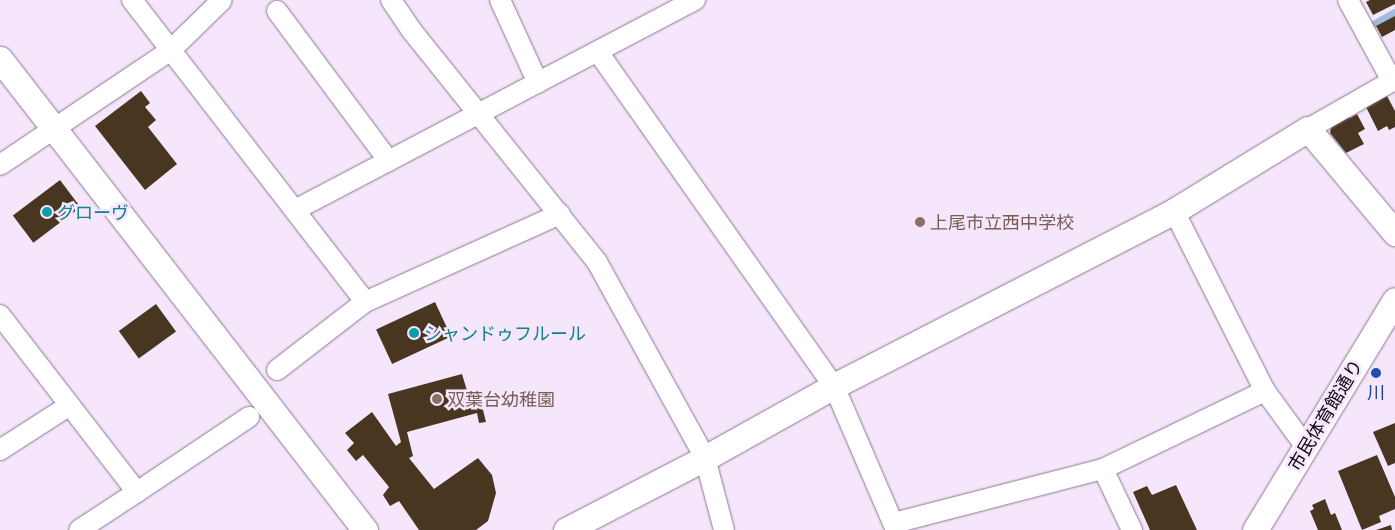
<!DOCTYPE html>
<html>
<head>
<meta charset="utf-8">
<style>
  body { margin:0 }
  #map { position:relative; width:1395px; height:530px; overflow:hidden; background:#f6e6fc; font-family:Commissioner,"Noto Sans JP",sans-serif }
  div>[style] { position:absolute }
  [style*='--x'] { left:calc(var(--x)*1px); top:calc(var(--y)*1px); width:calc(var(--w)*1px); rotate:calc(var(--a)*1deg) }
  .stream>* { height:7px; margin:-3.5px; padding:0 3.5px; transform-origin:3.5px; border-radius:3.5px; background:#a0bcdd }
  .building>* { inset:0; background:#483621; transform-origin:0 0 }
  .roads { filter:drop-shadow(0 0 1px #8a7891) drop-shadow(0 0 1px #8a7891) }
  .minor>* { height:20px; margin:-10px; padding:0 10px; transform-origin:10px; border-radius:10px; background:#fff }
  .tertiary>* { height:25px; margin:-12.5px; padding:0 12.5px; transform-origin:12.5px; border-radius:12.5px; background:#fff }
  .dots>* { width:14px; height:14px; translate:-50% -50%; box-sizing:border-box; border:2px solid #f6e6fc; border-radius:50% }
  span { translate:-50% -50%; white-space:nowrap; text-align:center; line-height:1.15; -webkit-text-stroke:5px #f6e6fc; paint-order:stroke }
  .culture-label { font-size:18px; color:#0d838f }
  .left { translate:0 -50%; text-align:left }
  .education-label { font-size:18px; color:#785e54 }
  .transit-label { font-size:18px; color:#164399 }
  .street-label { font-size:18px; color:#0f0911 }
</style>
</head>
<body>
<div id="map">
  <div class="stream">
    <i style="--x:1373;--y:24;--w:25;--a:-29"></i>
  </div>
  <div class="building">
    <i style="clip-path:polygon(1370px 0,1395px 0,1395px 4px,1373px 15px,1366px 2px)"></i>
    <i style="clip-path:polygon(1395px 16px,1395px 30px,1382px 37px,1376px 26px)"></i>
    <i style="clip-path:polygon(141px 91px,150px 103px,145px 107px,156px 120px,148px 127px,177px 164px,145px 190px,95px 126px)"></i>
    <i style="clip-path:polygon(1387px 96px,1395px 111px,1395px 127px,1389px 130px,1387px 126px,1378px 131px,1366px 107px)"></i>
    <i style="clip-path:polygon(1357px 114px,1365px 129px,1358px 133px,1364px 144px,1346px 153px,1330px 133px,1331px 127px,1349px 116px,1350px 118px)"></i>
    <i style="left:60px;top:180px;width:34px;height:59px;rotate:53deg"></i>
    <i style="left:435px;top:302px;width:38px;height:65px;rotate:65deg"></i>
    <i style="left:156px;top:304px;width:34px;height:46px;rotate:54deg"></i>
    <i style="clip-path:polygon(462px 374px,471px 404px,481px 402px,486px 422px,479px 423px,477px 413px,407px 432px,413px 456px,409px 458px,434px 489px,478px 458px,492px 475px,496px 493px,488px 521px,476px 530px,419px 530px,399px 501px,390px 506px,383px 495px,389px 487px,363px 455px,356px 461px,347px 450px,354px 443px,345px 433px,372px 412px,396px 446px,401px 442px,388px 394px)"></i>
    <i style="clip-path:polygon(1395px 423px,1395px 463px,1388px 466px,1373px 432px)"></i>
    <i style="clip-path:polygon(1377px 455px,1395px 497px,1395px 509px,1379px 516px,1381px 522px,1362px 530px,1338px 471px)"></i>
    <i style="clip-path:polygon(1176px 485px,1197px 530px,1150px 530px,1133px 492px,1147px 486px,1152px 495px)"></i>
    <i style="clip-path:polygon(1325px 499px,1331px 515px,1335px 513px,1342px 530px,1318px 530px,1310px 511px,1314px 509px,1312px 505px)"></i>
    <i style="clip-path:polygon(1391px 525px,1392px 530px,1376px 530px)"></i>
  </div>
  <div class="roads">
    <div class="minor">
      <i style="--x:132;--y:0;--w:381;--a:52.3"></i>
      <i style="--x:391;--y:0;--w:37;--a:56"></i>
      <i style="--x:412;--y:31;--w:296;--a:51.3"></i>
      <i style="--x:597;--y:262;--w:224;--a:61.1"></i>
      <i style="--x:705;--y:458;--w:74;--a:75.2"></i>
      <i style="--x:500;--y:0;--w:91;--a:65.4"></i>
      <i style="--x:277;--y:11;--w:187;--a:53.3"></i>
      <i style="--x:598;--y:52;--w:409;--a:54.8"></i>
      <i style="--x:834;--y:386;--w:157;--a:66.7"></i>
      <i style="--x:1308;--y:129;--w:97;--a:-29.7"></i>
      <i style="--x:1392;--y:81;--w:92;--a:-118.5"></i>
      <i style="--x:0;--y:165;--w:206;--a:-33.9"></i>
      <i style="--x:171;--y:50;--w:71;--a:-44.4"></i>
      <i style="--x:295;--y:210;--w:452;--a:-27.7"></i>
      <i style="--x:1174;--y:211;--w:202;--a:63.2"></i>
      <i style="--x:1265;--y:391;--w:69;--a:53.8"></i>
      <i style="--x:0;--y:315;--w:224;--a:52.3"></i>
      <i style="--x:137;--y:492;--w:69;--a:146.8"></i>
      <i style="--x:277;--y:370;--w:111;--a:-37.7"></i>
      <i style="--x:365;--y:302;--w:214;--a:-24.3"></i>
      <i style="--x:0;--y:450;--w:83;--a:-32.7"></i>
      <i style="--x:1103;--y:469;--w:68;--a:64.6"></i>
      <i style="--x:137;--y:492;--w:135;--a:-33.8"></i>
      <i style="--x:894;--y:523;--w:216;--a:-14.5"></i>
      <i style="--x:1103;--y:469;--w:180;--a:-25.7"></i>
    </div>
    <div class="tertiary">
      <i style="--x:0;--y:59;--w:596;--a:52.23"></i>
      <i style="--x:566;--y:530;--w:157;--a:-27.4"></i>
      <i style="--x:705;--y:458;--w:148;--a:-29.2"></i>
      <i style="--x:834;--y:386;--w:382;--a:-27.2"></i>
      <i style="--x:1174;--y:211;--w:157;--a:-31.5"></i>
      <i style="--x:1308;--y:129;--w:136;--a:50.1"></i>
      <i style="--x:1255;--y:530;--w:269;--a:-58.7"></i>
    </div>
  </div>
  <div class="dots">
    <i style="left:47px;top:212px;background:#0f9aa8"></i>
    <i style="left:920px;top:222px;background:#8d6e63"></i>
    <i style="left:414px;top:333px;background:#0f9aa8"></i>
    <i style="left:1376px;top:373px;background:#1a4fb4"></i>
    <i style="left:437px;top:399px;background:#8d6e63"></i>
  </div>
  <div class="culture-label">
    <span class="left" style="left:57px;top:212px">グローヴ</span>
    <span class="left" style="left:424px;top:333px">シャンドゥフルール</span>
  </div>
  <div class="education-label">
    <span class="left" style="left:930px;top:222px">上尾市立西中学校</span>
    <span class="left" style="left:447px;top:399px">双葉台幼稚園</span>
  </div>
  <div class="transit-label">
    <span style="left:1376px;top:392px">川</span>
  </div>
  <div class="street-label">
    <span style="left:1325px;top:415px;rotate:-59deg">市民体育館通り</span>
  </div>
</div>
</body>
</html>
